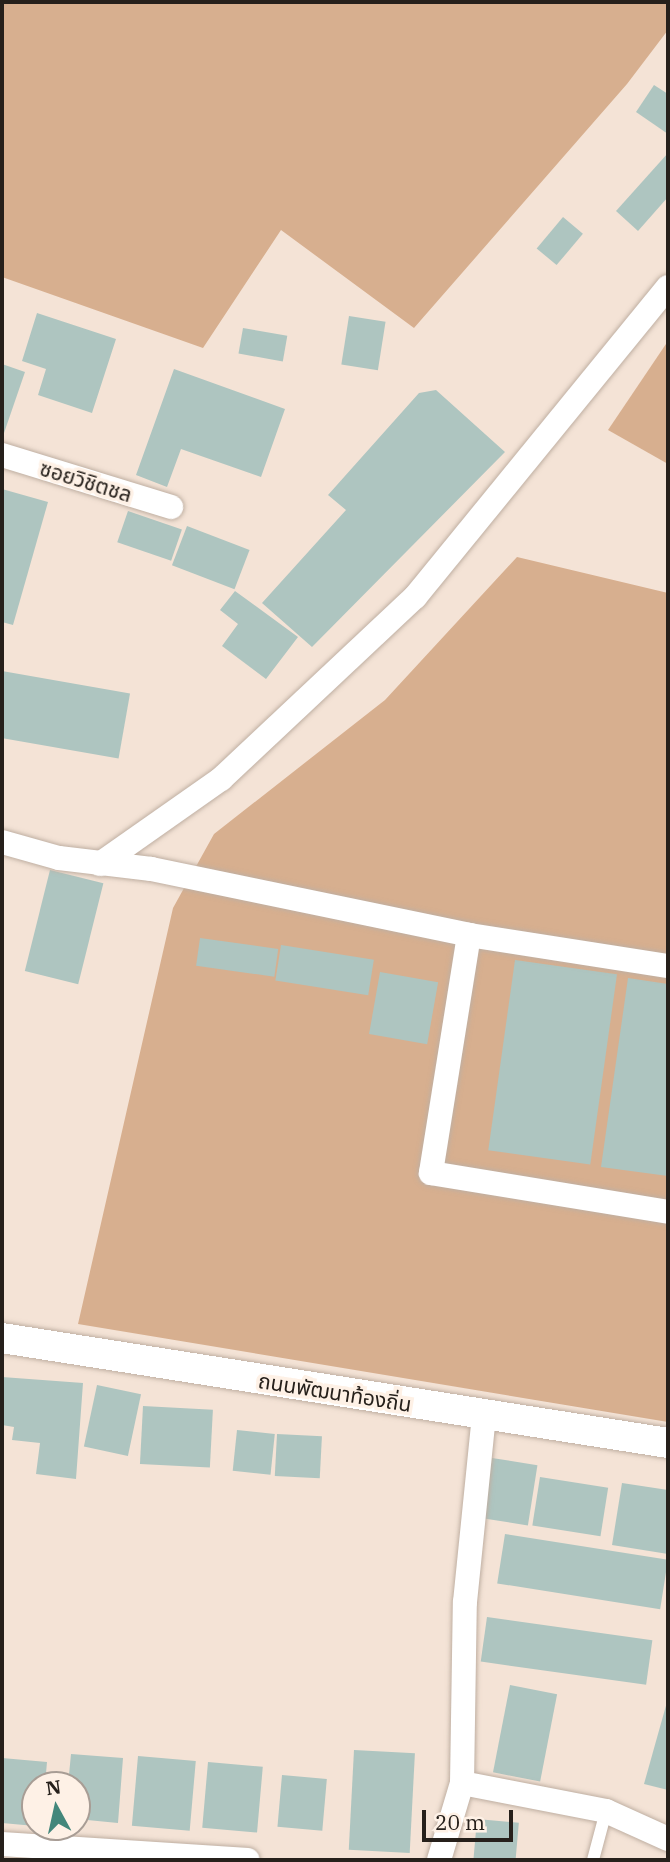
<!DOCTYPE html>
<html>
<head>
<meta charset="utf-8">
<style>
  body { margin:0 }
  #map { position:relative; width:670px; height:1862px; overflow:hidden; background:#f4e3d6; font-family:"IBM Plex Serif","Noto Sans Thai",serif }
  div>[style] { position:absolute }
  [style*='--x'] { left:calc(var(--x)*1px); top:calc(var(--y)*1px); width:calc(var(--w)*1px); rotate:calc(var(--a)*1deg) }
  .green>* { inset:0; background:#d7af8f }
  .building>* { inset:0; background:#aec5c0; transform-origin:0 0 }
  .roads { filter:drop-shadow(0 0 2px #bfafa2) drop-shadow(0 0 2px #bfafa2) }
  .service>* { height:12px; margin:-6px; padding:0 6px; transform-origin:6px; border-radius:6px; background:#fff }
  .minor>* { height:24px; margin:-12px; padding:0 12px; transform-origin:12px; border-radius:12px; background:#fff }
  .tertiary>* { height:30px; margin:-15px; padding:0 15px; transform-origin:15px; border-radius:15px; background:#fff }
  span { translate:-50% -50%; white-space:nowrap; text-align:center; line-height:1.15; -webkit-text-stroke:7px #fef1e6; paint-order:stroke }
  .street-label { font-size:21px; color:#26201b }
  .frame { position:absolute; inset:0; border:4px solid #26201b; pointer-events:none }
  .north { position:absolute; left:21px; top:1771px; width:70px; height:70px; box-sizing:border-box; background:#fef1e6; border:2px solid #a89d95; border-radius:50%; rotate:352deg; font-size:19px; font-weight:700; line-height:28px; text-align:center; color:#26201b }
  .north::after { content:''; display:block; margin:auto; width:24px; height:32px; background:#43877b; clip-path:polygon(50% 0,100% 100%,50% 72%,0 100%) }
  .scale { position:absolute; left:422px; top:1810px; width:91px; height:32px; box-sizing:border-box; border:4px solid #26201b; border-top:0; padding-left:9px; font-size:21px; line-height:24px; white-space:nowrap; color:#26201b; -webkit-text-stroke:5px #fef1e6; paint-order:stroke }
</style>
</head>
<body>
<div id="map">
  <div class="green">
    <i style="clip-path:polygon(2px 2px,668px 2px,668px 30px,627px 84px,414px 328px,281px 230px,203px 348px,2px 277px)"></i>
    <i style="clip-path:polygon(668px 341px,668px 464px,608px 430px)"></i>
    <i style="clip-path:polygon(517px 557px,668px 593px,668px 1422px,78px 1324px,173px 908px,214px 834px,385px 700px)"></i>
  </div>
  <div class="building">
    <i style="clip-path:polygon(654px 85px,668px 94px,668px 134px,636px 112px)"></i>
    <i style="clip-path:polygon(668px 153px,668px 197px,638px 231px,616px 211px)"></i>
    <i style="left:563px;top:217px;width:26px;height:41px;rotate:40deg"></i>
    <i style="clip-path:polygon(37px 313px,116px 339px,92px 413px,38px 395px,46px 369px,22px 361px)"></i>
    <i style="left:349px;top:316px;width:37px;height:49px;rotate:9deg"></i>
    <i style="left:243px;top:328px;width:45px;height:26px;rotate:10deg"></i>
    <i style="clip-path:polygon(2px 364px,25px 372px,4px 433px,2px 433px)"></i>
    <i style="clip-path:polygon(174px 369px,285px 409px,261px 477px,181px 449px,167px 487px,136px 475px)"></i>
    <i style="clip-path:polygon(436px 390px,505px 452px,312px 647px,262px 603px,346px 510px,328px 495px,419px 393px)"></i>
    <i style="clip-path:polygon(2px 489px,48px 502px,13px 625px,2px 622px)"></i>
    <i style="left:128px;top:511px;width:57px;height:33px;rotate:19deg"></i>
    <i style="left:187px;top:526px;width:67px;height:42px;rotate:21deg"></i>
    <i style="clip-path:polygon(235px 591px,298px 637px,266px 679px,222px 646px,238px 624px,220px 610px)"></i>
    <i style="left:2px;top:671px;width:130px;height:66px;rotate:10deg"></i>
    <i style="left:50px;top:870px;width:55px;height:104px;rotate:14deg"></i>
    <i style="left:200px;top:938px;width:79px;height:28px;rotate:8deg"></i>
    <i style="left:281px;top:945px;width:94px;height:36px;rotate:9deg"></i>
    <i style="left:515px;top:960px;width:103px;height:192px;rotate:8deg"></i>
    <i style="left:380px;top:972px;width:59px;height:63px;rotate:10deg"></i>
    <i style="clip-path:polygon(628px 978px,668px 984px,668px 1176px,601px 1167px)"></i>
    <i style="clip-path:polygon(2px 1377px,83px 1383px,76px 1479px,36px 1474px,40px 1443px,12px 1440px,14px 1427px,2px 1425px)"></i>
    <i style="left:97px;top:1385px;width:45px;height:63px;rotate:12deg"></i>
    <i style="left:143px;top:1406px;width:70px;height:58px;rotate:3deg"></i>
    <i style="left:237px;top:1430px;width:38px;height:41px;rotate:6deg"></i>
    <i style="left:277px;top:1434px;width:45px;height:42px;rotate:3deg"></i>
    <i style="left:492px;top:1458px;width:46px;height:61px;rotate:9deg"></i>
    <i style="left:540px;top:1477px;width:69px;height:49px;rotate:9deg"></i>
    <i style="clip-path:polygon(622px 1483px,668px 1490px,668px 1554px,612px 1545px)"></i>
    <i style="left:505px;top:1534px;width:165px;height:50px;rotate:9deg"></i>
    <i style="left:487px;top:1617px;width:167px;height:45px;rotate:8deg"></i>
    <i style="left:510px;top:1685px;width:48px;height:89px;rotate:11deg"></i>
    <i style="clip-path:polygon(667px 1702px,668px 1702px,668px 1790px,644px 1784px)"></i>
    <i style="left:354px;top:1750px;width:61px;height:100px;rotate:3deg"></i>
    <i style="clip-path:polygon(71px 1754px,123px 1758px,118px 1823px,77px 1819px,77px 1785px,68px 1785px)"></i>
    <i style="left:138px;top:1756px;width:58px;height:70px;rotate:5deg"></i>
    <i style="clip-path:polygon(2px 1758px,47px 1762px,45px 1785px,35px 1785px,35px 1826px,2px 1823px)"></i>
    <i style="left:208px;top:1762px;width:55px;height:66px;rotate:5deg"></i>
    <i style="left:282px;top:1775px;width:45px;height:52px;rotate:5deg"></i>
    <i style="left:477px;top:1819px;width:42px;height:41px;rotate:5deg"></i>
  </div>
  <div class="roads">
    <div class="service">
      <i style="--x:593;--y:1860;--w:51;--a:-75.1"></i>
    </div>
    <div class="minor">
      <i style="--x:2;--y:455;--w:177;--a:17.1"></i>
      <i style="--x:2;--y:842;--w:59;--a:15.7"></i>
      <i style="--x:59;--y:858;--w:93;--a:6.8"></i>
      <i style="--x:151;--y:869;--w:325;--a:11.7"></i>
      <i style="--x:469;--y:935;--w:201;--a:8.9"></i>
      <i style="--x:100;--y:864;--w:148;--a:-35.1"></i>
      <i style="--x:221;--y:779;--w:266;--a:-43.2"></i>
      <i style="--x:415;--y:597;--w:400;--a:-50.8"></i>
      <i style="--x:469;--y:935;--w:241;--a:99.1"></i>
      <i style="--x:431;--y:1173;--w:240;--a:9.3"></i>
      <i style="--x:462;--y:1783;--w:147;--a:11"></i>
      <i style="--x:606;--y:1811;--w:68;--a:24.3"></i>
      <i style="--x:2;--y:1844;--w:246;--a:3.7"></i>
      <i style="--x:439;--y:1860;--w:80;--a:-73.4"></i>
      <i style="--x:462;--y:1783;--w:181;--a:-89.1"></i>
      <i style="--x:465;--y:1602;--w:187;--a:-84.2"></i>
    </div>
    <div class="tertiary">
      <i style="--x:2;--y:1338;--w:674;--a:8.96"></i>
    </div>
  </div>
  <div class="street-label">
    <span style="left:86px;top:481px;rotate:17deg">ซอยวิชิตชล</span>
    <span style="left:335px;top:1392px;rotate:9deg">ถนนพัฒนาท้องถิ่น</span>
  </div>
  <div class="frame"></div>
  <div class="north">N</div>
  <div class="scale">20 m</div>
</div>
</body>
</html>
